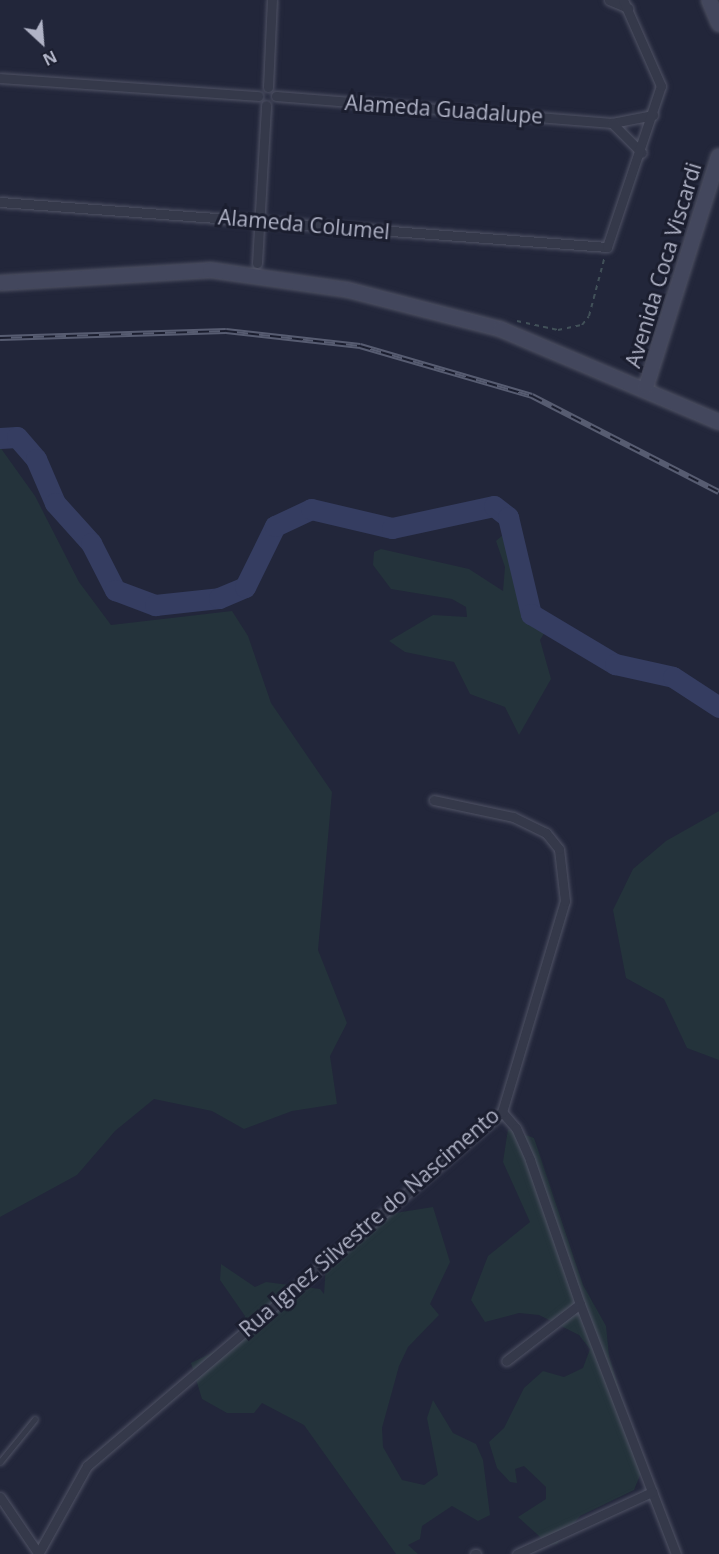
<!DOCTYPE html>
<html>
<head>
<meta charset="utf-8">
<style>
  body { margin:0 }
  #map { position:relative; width:719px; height:1554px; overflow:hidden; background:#22263a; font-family:"Open Sans",sans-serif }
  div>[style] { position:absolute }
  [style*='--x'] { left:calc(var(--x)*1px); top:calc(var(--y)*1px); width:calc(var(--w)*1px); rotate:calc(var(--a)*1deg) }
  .green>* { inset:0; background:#24333b }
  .river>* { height:21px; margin:-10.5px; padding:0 10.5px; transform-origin:10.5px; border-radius:10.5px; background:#353d61 }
  .path>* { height:2px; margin-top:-1px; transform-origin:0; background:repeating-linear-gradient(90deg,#415058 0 4.5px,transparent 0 9px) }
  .roads { filter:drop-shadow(0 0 2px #505365) drop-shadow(0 0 2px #505365) }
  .lane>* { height:4.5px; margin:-2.25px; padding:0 2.25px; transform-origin:2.25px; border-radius:2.25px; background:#35394a }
  .street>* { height:9px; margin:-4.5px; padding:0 4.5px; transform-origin:4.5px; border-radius:4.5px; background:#35394a }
  .secondary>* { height:14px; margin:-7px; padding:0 7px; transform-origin:7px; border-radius:7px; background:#43475d }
  .rail>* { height:6px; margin-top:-3px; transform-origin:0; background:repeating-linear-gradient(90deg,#1b1e2f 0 11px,#575c71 0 22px); box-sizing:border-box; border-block:2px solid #575c71 }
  span { translate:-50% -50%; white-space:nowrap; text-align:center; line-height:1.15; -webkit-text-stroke:6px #1b1e2f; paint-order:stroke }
  .street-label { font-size:21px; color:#b0b3c6 }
  .north { position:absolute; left:12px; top:12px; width:60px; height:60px; -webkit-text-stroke:4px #1b1e2f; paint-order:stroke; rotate:154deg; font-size:16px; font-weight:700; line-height:24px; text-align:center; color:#b0b3c6 }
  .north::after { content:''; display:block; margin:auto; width:21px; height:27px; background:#b0b3c6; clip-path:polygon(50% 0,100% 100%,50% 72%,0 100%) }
</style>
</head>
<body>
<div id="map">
  <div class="green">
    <i style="clip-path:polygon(0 447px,35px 496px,79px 582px,111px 625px,232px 611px,248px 636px,271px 703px,332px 792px,318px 950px,347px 1023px,330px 1056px,337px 1104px,292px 1111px,244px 1129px,212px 1111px,154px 1099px,115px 1131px,77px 1175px,0 1217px)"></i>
    <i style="clip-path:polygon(506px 532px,514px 542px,526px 586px,550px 624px,540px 640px,551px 679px,519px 735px,505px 707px,470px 694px,454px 662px,405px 652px,389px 641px,433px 615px,467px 617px,466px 607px,452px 599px,391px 589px,373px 565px,374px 552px,381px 549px,469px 569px,503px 591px,505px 567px,496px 541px)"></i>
    <i style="clip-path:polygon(719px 811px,719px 1060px,687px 1048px,664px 999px,626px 978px,613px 910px,633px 869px,666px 841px)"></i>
    <i style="clip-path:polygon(508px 1129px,534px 1138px,583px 1285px,606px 1326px,609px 1356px,643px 1468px,634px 1490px,580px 1516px,557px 1544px,549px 1545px,518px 1517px,546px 1499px,546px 1487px,524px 1466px,515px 1469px,517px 1483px,510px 1482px,497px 1468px,489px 1442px,504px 1428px,524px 1388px,543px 1371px,564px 1377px,583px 1368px,590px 1349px,579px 1335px,539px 1315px,519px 1313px,485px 1322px,471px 1300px,488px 1256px,530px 1222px,503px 1162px)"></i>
    <i style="clip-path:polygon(433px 1207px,450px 1262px,430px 1304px,439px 1315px,408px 1347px,399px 1366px,382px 1428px,383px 1447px,402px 1480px,424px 1485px,438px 1475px,427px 1418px,433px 1400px,453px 1433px,476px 1444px,483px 1460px,490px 1515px,478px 1521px,452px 1506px,422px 1526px,420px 1539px,408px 1545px,418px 1554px,396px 1554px,304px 1425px,262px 1403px,254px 1413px,227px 1413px,202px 1399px,191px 1363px,224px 1347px,241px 1331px,245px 1316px,220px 1280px,221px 1264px,255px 1287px,266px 1282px,320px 1289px,324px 1294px,326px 1265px,389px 1214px)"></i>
  </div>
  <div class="river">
    <i style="--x:0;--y:438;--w:17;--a:-3"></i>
    <i style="--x:17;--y:437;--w:29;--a:49"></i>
    <i style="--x:36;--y:459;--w:48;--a:66.6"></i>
    <i style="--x:55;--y:503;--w:54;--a:48"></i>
    <i style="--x:91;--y:543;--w:53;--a:62.9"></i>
    <i style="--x:115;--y:590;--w:43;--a:20.6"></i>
    <i style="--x:155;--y:605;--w:64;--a:-6.2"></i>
    <i style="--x:219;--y:598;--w:28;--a:-23"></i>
    <i style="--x:245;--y:587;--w:68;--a:-63.8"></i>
    <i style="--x:275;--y:526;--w:40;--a:-25"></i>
    <i style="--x:311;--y:509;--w:83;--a:13.2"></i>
    <i style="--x:392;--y:528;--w:104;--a:-12.2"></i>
    <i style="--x:494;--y:506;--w:18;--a:38"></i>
    <i style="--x:508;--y:517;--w:100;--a:76.7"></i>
    <i style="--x:531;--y:614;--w:98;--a:30.8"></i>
    <i style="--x:615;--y:664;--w:59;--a:12.6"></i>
    <i style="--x:673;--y:677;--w:55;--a:33.1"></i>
  </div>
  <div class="path">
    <i style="--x:517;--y:321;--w:42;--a:12.4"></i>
    <i style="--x:558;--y:330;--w:25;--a:-12"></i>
    <i style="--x:582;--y:325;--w:11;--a:-52"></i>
    <i style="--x:589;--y:316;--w:62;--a:-75.1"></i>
  </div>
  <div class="roads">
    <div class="lane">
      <i style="--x:0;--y:1462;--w:55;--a:-50.9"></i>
    </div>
    <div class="street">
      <i style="--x:609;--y:0;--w:21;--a:23"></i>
      <i style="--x:0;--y:78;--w:259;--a:4"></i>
      <i style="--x:268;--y:87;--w:87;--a:-87.4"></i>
      <i style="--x:276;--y:96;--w:337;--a:4.6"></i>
      <i style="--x:612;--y:123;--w:42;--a:-11"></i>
      <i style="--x:612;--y:123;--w:42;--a:45"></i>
      <i style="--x:0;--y:202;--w:609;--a:4.24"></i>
      <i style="--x:607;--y:247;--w:170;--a:-71.5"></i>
      <i style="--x:661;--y:86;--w:94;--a:-113.8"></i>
      <i style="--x:257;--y:263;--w:158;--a:-86.7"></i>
      <i style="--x:502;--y:1112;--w:21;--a:49"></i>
      <i style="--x:516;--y:1128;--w:35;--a:66"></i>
      <i style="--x:530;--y:1160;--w:152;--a:70.9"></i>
      <i style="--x:580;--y:1304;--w:93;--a:142.4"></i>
      <i style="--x:580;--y:1304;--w:268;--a:69"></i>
      <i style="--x:0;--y:1497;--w:68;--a:55.8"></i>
      <i style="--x:38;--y:1554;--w:101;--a:-60.9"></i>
      <i style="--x:87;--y:1466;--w:545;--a:-40.46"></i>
      <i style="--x:502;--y:1112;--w:220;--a:-73.4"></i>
      <i style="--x:565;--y:901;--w:52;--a:-96.6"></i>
      <i style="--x:559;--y:849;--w:21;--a:-129"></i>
      <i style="--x:546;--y:833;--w:37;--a:-154"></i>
      <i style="--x:513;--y:817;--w:81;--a:-167.9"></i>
      <i style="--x:475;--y:1554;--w:1;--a:0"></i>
      <i style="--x:517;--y:1554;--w:149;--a:-24.7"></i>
    </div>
    <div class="secondary">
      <i style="--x:709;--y:0;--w:26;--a:67"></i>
      <i style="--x:0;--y:283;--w:210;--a:-3.5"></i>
      <i style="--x:210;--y:270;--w:139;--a:8.2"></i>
      <i style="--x:348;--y:290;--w:157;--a:14.4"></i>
      <i style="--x:500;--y:329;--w:238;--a:23"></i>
      <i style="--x:646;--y:387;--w:242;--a:-72.5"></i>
    </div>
  </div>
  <div class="rail">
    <i style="--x:0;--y:338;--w:226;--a:-1.8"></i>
    <i style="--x:226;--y:331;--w:135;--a:6.4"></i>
    <i style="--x:360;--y:346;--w:179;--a:16.2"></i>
    <i style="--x:532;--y:396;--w:210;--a:27.2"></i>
  </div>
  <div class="street-label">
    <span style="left:444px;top:109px;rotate:4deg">Alameda Guadalupe</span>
    <span style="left:304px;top:224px;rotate:5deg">Alameda Columel</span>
    <span style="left:663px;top:265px;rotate:-73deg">Avenida Coca Viscardi</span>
    <span style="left:369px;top:1222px;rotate:-41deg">Rua Ignez Silvestre do Nascimento</span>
  </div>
  <div class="north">N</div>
</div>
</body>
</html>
